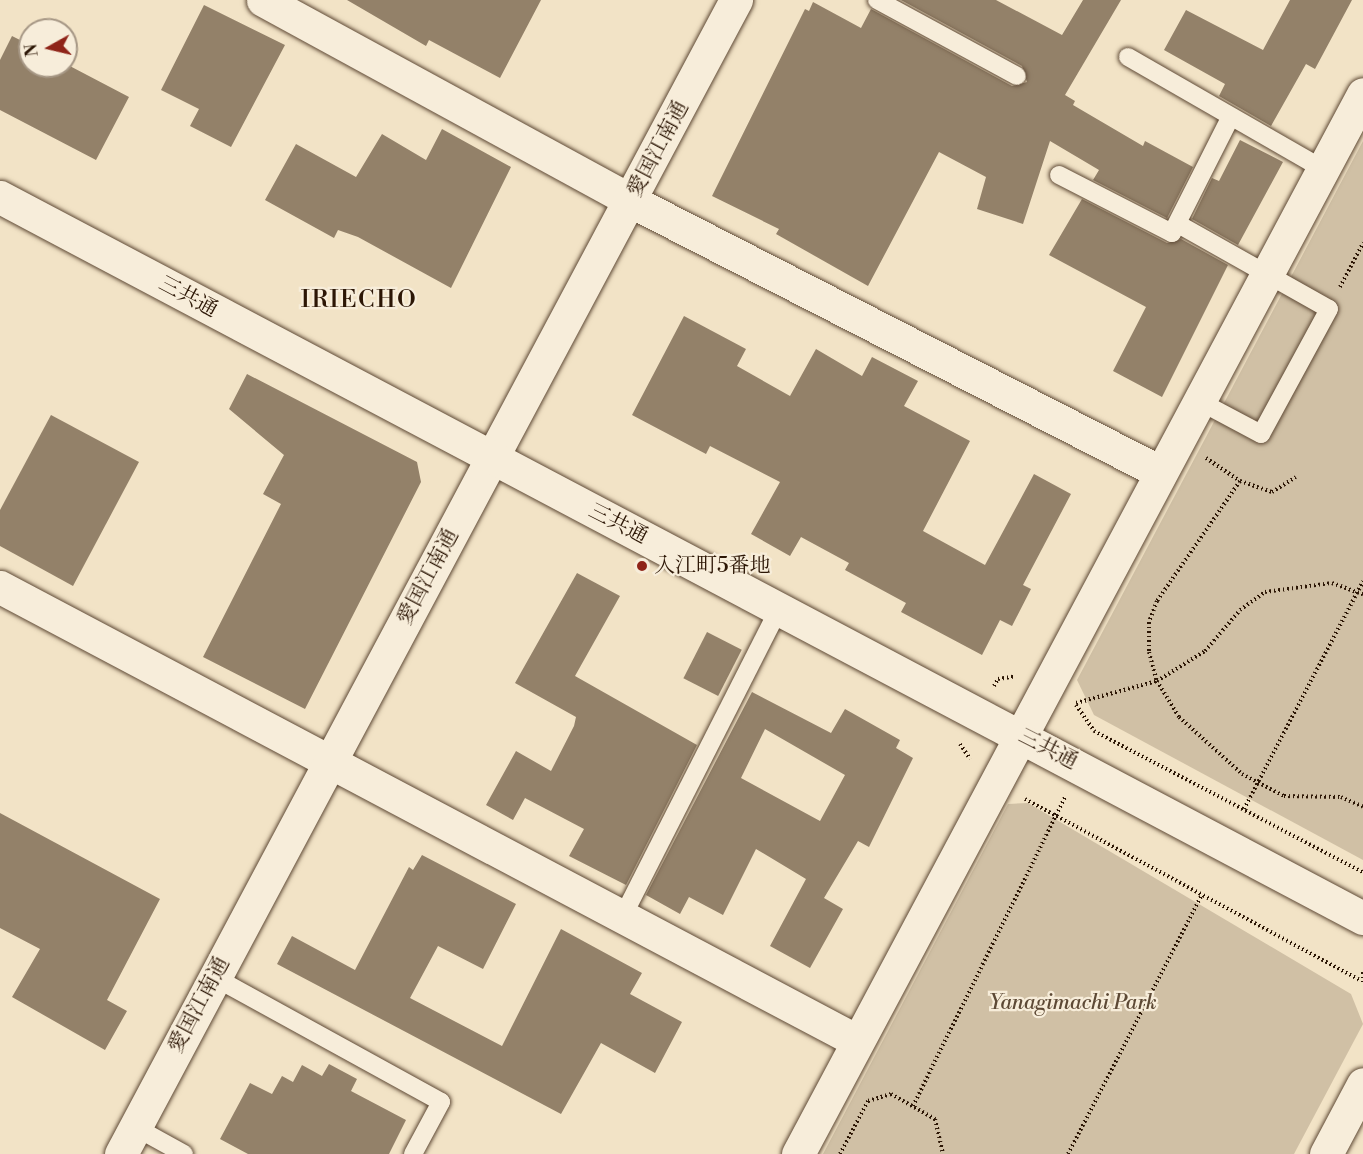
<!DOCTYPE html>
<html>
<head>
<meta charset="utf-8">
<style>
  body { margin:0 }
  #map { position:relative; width:1363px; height:1154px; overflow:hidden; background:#f2e3c6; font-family:"Libre Bodoni","Noto Serif JP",serif }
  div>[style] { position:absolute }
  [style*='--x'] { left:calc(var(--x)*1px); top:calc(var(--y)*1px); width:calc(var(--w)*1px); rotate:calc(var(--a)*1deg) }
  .green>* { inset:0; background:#d0c0a5 }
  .building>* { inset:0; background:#938169; transform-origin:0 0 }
  .path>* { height:4px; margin-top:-2px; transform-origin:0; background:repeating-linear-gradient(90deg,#2c1605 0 1.5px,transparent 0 4.5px) }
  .roads { filter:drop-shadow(0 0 2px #5e4935) drop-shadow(0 0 2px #5e4935) }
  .lane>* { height:18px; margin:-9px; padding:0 9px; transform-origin:9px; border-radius:9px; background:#f7edda }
  .street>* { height:33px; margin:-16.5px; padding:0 16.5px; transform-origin:16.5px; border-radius:16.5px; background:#f7edda }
  .secondary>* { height:33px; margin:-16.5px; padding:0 16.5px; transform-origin:16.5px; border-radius:16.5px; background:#f7edda }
  .dots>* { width:16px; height:16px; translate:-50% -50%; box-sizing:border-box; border:3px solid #f7edda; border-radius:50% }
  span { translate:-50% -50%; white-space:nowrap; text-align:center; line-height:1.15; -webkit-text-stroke:4.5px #f7edda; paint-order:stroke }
  .street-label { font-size:21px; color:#2c1605 }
  .poi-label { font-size:21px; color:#2c1605 }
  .left { translate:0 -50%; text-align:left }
  .park-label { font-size:21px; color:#5d4935; font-style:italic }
  .quarter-label { font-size:24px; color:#2c1605; letter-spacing:1.5px }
  .north { position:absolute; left:18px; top:18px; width:60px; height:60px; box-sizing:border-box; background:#f7edda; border:2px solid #a69785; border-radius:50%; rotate:262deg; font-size:16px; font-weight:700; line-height:24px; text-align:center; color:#2c1605 }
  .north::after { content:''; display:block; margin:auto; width:21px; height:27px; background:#8f2418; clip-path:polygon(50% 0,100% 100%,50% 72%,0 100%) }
</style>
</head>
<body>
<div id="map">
  <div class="green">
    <i style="clip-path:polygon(1363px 141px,1363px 860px,1094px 715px,1077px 680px)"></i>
    <i style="clip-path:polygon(1028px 803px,1351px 994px,1363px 1024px,1294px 1154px,823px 1154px,1008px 804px)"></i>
  </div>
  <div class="building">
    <i style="clip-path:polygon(347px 0,541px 0,500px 78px,429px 40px,426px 46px)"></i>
    <i style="clip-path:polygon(901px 0,996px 0,1062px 35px,1083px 0,1121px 0,1065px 95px,1075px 101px,1073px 105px,1143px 146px,1145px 141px,1193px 167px,1167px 218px,1093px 180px,1099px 170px,1050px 141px,1023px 224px,977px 209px,986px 177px,939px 152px,868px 286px,776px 234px,779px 229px,712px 196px,805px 9px,809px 11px,813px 2px,861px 28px,871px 9px,1012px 86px,1027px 82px,1022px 66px)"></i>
    <i style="clip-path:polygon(1290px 0,1352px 0,1315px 69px,1306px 64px,1271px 126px,1219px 96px,1225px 84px,1164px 50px,1186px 10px,1263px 50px)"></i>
    <i style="clip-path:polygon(204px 5px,285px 45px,231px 147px,190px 126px,199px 109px,161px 90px)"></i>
    <i style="clip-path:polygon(12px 36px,30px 45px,30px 66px,66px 64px,129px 97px,96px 160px,0 110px,0 60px)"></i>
    <i style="clip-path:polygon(442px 129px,511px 167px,451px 288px,358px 237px,338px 230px,334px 238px,265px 200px,296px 144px,356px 177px,382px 134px,426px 160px)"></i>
    <i style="clip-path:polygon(1240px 140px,1283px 162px,1238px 245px,1192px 219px,1212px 178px,1219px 181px)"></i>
    <i style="clip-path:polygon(1082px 199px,1167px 243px,1181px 239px,1228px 265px,1162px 397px,1113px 371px,1146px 307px,1049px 255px)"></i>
    <i style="clip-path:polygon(684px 316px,746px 349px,737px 366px,790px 396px,816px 349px,862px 376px,872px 357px,918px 381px,904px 406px,970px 441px,923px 531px,985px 565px,1034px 474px,1071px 494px,1023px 585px,1031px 589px,1012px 626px,1000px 620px,982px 655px,901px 612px,906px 603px,845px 570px,849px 563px,801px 537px,790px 556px,751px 534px,780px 482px,710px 446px,706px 454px,632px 415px)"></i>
    <i style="clip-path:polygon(247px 374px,417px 462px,421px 482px,305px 709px,203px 657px,281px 504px,263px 494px,284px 455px,229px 409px)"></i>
    <i style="clip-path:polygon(51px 415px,139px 462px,73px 586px,0 546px,0 510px)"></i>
    <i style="clip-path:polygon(577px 573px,620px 596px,575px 676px,697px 745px,626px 885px,569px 856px,584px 829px,525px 798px,513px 820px,486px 805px,516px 751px,551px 771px,574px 726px,576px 717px,515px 683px)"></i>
    <i style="left:707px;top:632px;width:39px;height:52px;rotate:27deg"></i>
    <i style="clip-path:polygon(evenodd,752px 692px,831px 733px,845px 709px,900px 740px,896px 748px,913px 758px,869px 847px,858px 841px,824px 898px,843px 909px,810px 968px,770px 946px,806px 879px,756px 849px,723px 915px,689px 897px,680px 914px,646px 895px,752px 692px,765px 729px,845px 775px,820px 821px,741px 778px,765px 729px)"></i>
    <i style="clip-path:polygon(0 813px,160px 899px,107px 1000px,127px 1011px,105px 1050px,12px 997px,40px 949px,0 928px)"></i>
    <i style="clip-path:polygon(422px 855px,516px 904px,483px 969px,438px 946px,410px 998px,502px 1046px,561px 929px,642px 973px,630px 994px,682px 1022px,655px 1073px,601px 1043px,561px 1114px,277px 964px,292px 936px,355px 970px,409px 867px,413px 870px)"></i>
    <i style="clip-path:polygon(329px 1064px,357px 1079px,351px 1091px,406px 1120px,389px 1154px,248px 1154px,220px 1139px,250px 1083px,272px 1094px,282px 1076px,293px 1082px,302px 1065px,322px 1076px)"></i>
  </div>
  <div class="path">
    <i style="--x:1340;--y:287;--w:50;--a:-62.4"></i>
    <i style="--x:1206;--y:458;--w:41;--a:34.1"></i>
    <i style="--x:1240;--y:481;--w:34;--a:19"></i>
    <i style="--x:1272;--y:492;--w:28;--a:-32"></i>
    <i style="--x:1240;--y:481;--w:146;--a:124.7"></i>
    <i style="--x:1157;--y:601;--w:22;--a:111"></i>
    <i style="--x:1149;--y:622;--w:30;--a:90"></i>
    <i style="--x:1149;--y:652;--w:30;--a:75"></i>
    <i style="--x:1157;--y:681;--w:42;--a:58.6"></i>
    <i style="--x:1179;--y:717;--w:85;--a:42.1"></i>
    <i style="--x:1242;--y:774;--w:47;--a:27.6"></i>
    <i style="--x:1284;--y:796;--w:57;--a:1"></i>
    <i style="--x:1341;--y:797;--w:24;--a:24"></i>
    <i style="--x:994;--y:686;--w:8;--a:-60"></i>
    <i style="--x:998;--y:679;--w:18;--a:-9"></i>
    <i style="--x:1076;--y:703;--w:84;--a:-15.2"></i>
    <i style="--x:1157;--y:681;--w:57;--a:-32"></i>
    <i style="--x:1205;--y:651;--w:54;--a:-49.5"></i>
    <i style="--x:1240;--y:610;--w:31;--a:-36"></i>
    <i style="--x:1265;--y:592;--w:68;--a:-7.7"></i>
    <i style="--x:1332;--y:583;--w:33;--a:20"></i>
    <i style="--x:1076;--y:705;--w:32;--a:55"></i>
    <i style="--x:1094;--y:731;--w:304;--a:27.7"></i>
    <i style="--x:960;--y:744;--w:18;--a:56"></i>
    <i style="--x:1025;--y:799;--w:381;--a:28.4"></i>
    <i style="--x:1244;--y:809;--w:257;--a:-62.4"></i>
    <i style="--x:1363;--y:972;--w:10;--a:90"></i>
    <i style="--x:913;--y:1106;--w:344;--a:-63.8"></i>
    <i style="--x:840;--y:1154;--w:60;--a:-62.2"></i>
    <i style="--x:868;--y:1101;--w:24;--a:-17"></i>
    <i style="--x:891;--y:1094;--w:51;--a:29.6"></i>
    <i style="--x:935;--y:1119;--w:36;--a:77"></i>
    <i style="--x:1068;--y:1154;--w:292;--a:-62.7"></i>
  </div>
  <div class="roads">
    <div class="lane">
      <i style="--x:877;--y:0;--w:159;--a:28.5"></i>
      <i style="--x:1128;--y:57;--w:225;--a:29.9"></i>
      <i style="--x:1059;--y:175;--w:127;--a:27.2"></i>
      <i style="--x:1172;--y:233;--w:129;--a:-63.2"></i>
      <i style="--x:1178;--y:224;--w:173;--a:29.4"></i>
      <i style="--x:1329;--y:309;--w:142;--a:118.5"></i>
      <i style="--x:1261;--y:434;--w:70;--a:-152"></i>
      <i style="--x:623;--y:916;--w:345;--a:-63.1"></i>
      <i style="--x:214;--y:977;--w:259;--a:28.8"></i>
      <i style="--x:441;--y:1102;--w:59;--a:118.3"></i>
      <i style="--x:135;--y:1127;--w:56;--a:28.9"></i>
    </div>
    <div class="street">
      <i style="--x:263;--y:0;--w:419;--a:28.6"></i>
      <i style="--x:631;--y:201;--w:594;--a:27.13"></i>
      <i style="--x:0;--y:587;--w:970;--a:27.91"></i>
      <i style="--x:121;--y:1154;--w:1308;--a:-61.95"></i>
      <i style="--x:798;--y:1154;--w:1201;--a:-61.94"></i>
    </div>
    <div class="secondary">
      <i style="--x:0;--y:197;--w:1542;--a:27.88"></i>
      <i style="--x:1326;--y:1154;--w:79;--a:-62.1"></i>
    </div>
  </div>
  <div class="dots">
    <i style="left:642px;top:566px;background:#8f2418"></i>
  </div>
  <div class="street-label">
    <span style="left:658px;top:149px;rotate:-62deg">愛国江南通</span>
    <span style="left:188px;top:297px;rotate:28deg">三共通</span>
    <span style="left:618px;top:524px;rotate:27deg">三共通</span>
    <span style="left:428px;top:577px;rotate:-62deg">愛国江南通</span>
    <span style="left:1048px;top:749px;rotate:27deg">三共通</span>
    <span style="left:199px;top:1005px;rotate:-62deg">愛国江南通</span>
  </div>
  <div class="poi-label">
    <span class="left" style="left:654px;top:566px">入江町5番地</span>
  </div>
  <div class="park-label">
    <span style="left:1073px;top:1003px">Yanagimachi Park</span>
  </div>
  <div class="quarter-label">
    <span style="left:359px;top:301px">IRIECHO</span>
  </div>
  <div class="north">N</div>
</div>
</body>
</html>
